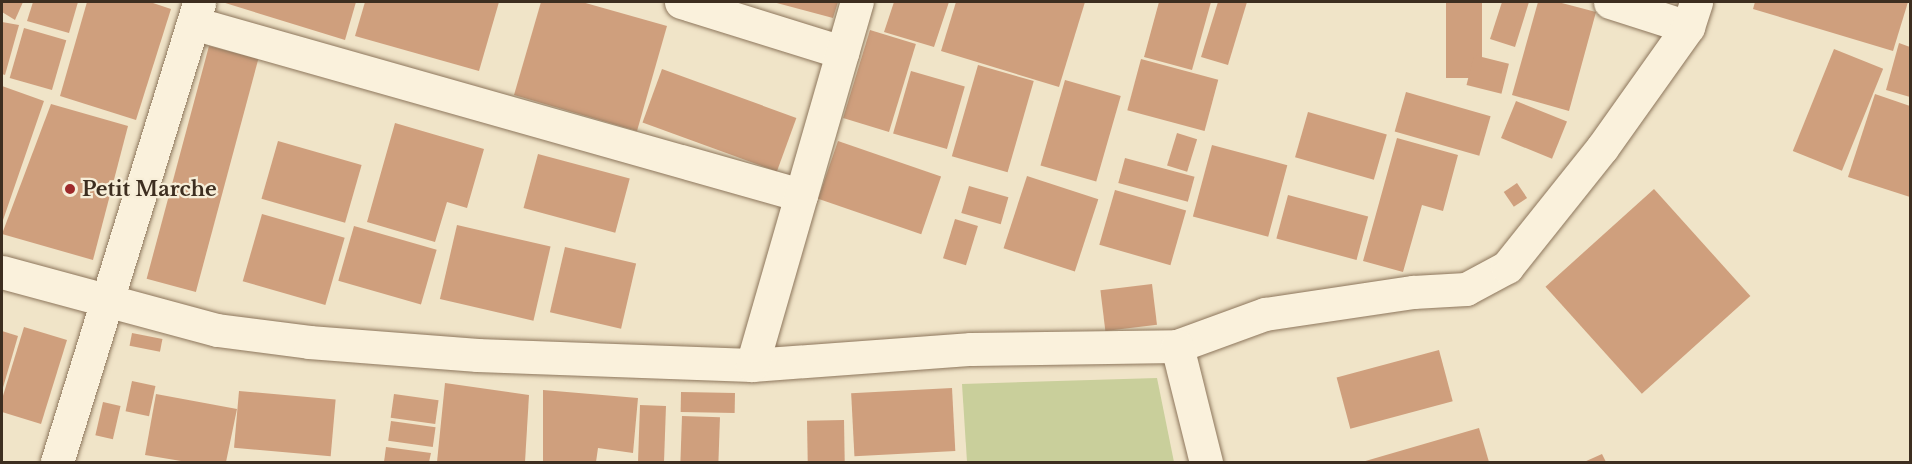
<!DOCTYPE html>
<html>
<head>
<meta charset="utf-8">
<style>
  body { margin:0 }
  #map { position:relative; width:1912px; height:464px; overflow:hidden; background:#f0e4c8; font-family:"Libre Baskerville",serif }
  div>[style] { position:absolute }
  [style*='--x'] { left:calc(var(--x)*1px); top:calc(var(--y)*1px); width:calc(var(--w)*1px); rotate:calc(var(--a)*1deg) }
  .green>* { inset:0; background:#c9cf9b }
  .building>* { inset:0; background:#cf9f7d; transform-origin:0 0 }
  .roads { filter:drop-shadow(0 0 2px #8d765c) drop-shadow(0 0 2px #8d765c) }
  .minor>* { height:33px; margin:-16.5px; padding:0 16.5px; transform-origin:16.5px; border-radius:16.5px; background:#faf1dc }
  .dots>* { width:16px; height:16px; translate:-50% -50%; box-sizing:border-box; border:3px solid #f7eed8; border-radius:50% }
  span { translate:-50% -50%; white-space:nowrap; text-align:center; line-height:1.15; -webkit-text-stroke:4.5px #f7eed8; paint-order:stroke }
  .poi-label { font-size:20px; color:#3d2e20; font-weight:700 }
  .left { translate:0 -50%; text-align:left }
  .frame { position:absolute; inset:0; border:3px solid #3d2e20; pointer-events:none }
</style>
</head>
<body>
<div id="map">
  <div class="green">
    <i style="clip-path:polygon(1157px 378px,1174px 462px,967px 462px,962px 384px)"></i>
  </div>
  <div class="building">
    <i style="clip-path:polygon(2px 2px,23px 2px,15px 20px,2px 12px)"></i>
    <i style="clip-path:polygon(33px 2px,78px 2px,69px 33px,27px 21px)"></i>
    <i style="clip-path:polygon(87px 2px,150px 2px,171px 9px,136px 120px,60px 96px)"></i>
    <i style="clip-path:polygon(222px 2px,356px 2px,345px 40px)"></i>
    <i style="clip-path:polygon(365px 2px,499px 2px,479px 71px,355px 36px)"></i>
    <i style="clip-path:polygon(541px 2px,582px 2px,667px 26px,637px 131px,514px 95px)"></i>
    <i style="clip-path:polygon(773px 2px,838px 2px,833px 18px)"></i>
    <i style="clip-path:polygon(894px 2px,949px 2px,934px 47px,884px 32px)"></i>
    <i style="clip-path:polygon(956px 2px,1085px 2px,1059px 87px,941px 51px)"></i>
    <i style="clip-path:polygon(1159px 2px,1211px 2px,1192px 70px,1144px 57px)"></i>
    <i style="clip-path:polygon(1218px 2px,1247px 2px,1228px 65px,1201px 57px)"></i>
    <i style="left:1446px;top:2px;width:36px;height:76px"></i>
    <i style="clip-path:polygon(1502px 2px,1529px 2px,1515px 47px,1490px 39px)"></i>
    <i style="clip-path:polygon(1538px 2px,1558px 2px,1596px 12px,1569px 111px,1512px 95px)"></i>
    <i style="clip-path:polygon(1755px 2px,1908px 2px,1893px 51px,1753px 9px)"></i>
    <i style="clip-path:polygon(2px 22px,19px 25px,5px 75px,2px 74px)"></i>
    <i style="left:24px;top:28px;width:44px;height:52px;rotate:16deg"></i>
    <i style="left:870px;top:30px;width:48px;height:92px;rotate:17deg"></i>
    <i style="clip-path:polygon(1899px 43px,1910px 47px,1910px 97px,1886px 90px)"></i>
    <i style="left:209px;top:46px;width:51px;height:241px;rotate:15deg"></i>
    <i style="left:1834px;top:49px;width:53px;height:110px;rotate:22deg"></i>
    <i style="left:1474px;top:55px;width:36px;height:31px;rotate:14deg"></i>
    <i style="left:1141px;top:59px;width:80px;height:53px;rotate:15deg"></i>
    <i style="left:978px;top:65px;width:58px;height:95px;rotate:16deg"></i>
    <i style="left:662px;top:69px;width:143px;height:57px;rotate:20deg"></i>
    <i style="left:911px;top:71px;width:56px;height:65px;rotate:16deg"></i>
    <i style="left:1065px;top:80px;width:58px;height:89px;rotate:16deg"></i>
    <i style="clip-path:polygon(2px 86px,44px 101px,2px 223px)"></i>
    <i style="left:1406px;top:92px;width:88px;height:41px;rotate:16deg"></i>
    <i style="clip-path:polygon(1875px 94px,1910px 106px,1910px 197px,1848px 177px)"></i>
    <i style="left:1516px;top:101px;width:55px;height:40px;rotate:22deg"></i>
    <i style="clip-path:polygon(51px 104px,128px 126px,93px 260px,2px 234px)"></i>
    <i style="left:1308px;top:112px;width:82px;height:47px;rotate:16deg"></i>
    <i style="clip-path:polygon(395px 123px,484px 149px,467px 208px,447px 202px,435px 242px,367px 222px)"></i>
    <i style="left:1177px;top:133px;width:21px;height:34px;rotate:17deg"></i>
    <i style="clip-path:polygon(1397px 138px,1458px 155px,1443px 211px,1422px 205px,1403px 272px,1363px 261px)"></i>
    <i style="left:278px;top:141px;width:87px;height:60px;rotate:16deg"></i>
    <i style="left:838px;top:141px;width:109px;height:61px;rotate:19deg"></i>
    <i style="left:1212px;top:145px;width:78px;height:74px;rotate:15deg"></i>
    <i style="left:538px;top:154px;width:95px;height:56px;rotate:15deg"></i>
    <i style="left:1125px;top:158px;width:72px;height:26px;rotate:15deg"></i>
    <i style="left:1027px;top:176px;width:75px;height:76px;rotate:18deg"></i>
    <i style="left:1517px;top:183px;width:18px;height:16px;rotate:56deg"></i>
    <i style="left:969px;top:186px;width:41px;height:28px;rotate:16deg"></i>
    <i style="left:1654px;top:189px;width:144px;height:146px;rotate:48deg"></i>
    <i style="left:1115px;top:190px;width:74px;height:57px;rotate:16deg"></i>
    <i style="left:1288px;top:195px;width:83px;height:45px;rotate:15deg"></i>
    <i style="left:262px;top:214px;width:86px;height:70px;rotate:16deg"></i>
    <i style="left:955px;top:219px;width:24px;height:41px;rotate:17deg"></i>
    <i style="left:457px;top:225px;width:96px;height:76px;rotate:13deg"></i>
    <i style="left:354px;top:226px;width:86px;height:57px;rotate:16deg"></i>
    <i style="left:565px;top:247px;width:73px;height:67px;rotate:13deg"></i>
    <i style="left:1152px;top:284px;width:41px;height:52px;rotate:83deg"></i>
    <i style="clip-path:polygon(24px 327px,67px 340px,41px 424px,2px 412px,2px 399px)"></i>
    <i style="clip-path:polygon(2px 331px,18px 336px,2px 391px)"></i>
    <i style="left:132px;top:333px;width:31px;height:13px;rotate:11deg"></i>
    <i style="left:1439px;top:350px;width:53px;height:106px;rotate:75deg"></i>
    <i style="left:132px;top:381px;width:24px;height:31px;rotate:12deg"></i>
    <i style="clip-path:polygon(445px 383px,529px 395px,525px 462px,437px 462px)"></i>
    <i style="left:952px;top:388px;width:63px;height:101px;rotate:87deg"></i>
    <i style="clip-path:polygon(543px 390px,638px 398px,633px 453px,598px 448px,596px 462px,543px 462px)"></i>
    <i style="left:239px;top:391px;width:97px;height:57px;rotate:5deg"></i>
    <i style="left:681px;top:392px;width:54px;height:20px;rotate:1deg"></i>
    <i style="clip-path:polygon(156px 394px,237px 409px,226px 462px,187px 462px,145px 455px)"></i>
    <i style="left:394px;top:394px;width:45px;height:24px;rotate:8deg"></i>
    <i style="left:103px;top:402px;width:18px;height:34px;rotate:13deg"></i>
    <i style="left:640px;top:405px;width:26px;height:57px;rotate:2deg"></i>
    <i style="left:682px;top:416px;width:38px;height:46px;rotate:2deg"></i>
    <i style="left:844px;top:420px;width:42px;height:37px;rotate:89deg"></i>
    <i style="left:391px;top:421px;width:45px;height:20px;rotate:8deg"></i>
    <i style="clip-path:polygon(1479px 428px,1489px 462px,1362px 462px)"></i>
    <i style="clip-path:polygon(386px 447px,431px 453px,429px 462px,384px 462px)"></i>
    <i style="clip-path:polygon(1602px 454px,1606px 462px,1584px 462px)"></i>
  </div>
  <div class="roads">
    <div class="minor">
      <i style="--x:681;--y:2;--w:169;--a:17.3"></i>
      <i style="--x:1610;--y:2;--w:82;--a:17.8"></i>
      <i style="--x:193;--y:23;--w:632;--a:15.8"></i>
      <i style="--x:2;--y:272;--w:223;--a:15.1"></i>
      <i style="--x:217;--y:330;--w:93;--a:7.4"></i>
      <i style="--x:309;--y:342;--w:169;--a:4.4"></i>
      <i style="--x:477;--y:355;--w:275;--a:2.1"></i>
      <i style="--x:752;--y:365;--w:220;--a:-4.2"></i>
      <i style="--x:971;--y:349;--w:206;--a:-0.8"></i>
      <i style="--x:1177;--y:346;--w:94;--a:-20"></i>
      <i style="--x:1265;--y:314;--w:150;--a:-8.5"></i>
      <i style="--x:1413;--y:292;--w:53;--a:-3.2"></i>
      <i style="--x:1466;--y:289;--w:47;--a:-28.2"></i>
      <i style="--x:1507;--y:267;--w:152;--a:-51.4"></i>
      <i style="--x:1602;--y:148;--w:148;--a:-54.6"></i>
      <i style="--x:1688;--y:27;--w:26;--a:-72"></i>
      <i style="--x:1177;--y:346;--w:120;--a:76"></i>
      <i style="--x:752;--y:365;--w:378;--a:-73.9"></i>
      <i style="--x:57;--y:462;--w:480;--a:-72.8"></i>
    </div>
  </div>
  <div class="dots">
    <i style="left:70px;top:189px;background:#9e2a2b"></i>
  </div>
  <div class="poi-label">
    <span class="left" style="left:82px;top:189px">Petit Marche</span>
  </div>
  <div class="frame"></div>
</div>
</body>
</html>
